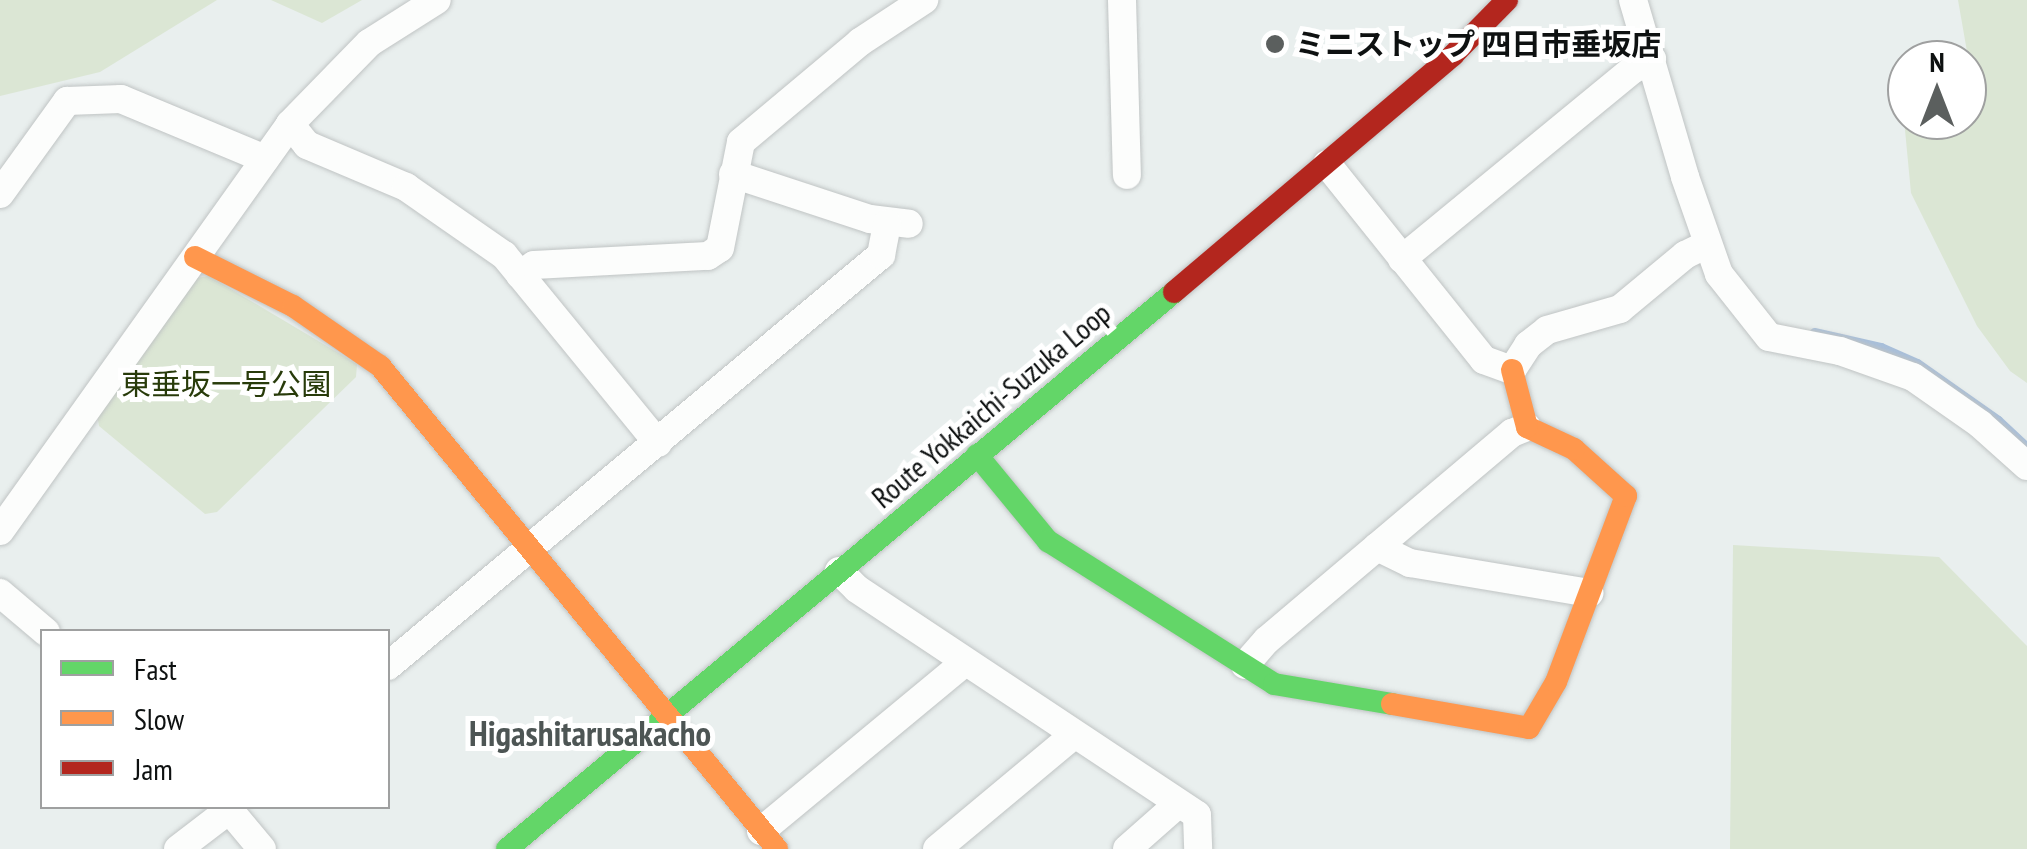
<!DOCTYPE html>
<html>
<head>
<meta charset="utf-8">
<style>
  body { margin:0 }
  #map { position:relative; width:2027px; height:849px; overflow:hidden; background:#e9efee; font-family:"PT Sans Narrow","Noto Sans JP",sans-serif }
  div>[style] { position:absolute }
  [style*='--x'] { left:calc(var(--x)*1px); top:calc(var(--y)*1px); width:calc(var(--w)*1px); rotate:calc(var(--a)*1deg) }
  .green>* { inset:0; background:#dbe6d4 }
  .stream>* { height:9px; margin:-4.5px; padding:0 4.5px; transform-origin:4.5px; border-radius:4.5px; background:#a8bfda }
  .roads { filter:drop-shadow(0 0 2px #c0c4c4) drop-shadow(0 0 2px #c0c4c4) }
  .street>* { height:28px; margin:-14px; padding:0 14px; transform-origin:14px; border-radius:14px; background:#fcfdfc }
  .fast>* { height:22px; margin:-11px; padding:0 11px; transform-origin:11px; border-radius:11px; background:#63d668 }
  .slow>* { height:22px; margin:-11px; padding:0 11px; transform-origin:11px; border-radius:11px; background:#ff974d }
  .jam>* { height:22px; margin:-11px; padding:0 11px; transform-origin:11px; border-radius:11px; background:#b3261e }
  .dots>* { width:28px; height:28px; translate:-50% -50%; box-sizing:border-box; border:5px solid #fff; border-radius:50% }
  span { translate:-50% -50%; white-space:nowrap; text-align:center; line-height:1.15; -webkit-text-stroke:10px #fff; paint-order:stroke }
  .poi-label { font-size:30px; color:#0e1111; font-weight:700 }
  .left { translate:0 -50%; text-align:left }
  .park-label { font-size:30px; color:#283b0a }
  .street-label { font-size:30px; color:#0e1111 }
  .quarter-label { font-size:35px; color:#4d5554; font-weight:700 }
  .legend { position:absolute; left:40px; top:629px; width:350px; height:180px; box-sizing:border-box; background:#fff; border:2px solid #9fa0a0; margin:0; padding:12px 18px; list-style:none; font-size:30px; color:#0e1111 }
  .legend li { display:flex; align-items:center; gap:20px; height:50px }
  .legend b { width:50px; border:2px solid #9fa0a0 }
  .north { position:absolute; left:1887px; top:40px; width:100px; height:100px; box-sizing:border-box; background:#fff; border:2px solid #9fa0a0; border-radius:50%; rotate:0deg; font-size:28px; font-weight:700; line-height:40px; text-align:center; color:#0e1111 }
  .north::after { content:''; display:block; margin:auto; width:35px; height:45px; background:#5b5f5e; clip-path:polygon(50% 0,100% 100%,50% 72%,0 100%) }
</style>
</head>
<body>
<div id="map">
  <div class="green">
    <i style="clip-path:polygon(0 0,217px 0,100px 72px,0 96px)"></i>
    <i style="clip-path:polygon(271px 0,362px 0,322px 23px)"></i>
    <i style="clip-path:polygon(1958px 0,2027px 0,2027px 383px,2010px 371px,1977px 326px,1911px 193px,1903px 109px,1907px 104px,1907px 120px,1967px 120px,1969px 63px)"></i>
    <i style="clip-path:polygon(209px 276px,357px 364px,356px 377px,217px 512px,205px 514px,99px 426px,97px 414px,196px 278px)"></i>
    <i style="clip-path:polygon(1733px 545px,1939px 557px,2027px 646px,2027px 849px,1730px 849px)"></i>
  </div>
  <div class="stream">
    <i style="--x:1814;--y:332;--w:69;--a:12.6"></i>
    <i style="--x:1881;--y:347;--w:39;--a:24"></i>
    <i style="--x:1917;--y:363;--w:99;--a:35.1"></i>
    <i style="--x:1998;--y:420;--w:40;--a:43"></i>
  </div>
  <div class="roads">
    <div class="street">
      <i style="--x:1122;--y:0;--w:175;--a:88.4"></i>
      <i style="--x:1633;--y:0;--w:184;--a:73.6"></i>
      <i style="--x:1685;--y:177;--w:103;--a:70.7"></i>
      <i style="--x:1719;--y:274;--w:80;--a:51.6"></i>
      <i style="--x:1769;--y:337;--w:72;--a:11.2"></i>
      <i style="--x:1840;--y:351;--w:77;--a:19.6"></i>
      <i style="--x:1913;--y:377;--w:82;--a:35"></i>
      <i style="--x:1980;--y:424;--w:63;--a:41.8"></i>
      <i style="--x:290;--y:124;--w:27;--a:51"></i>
      <i style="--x:307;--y:145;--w:108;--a:23"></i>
      <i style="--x:406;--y:187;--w:119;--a:34.8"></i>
      <i style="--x:504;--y:255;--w:243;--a:50.7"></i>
      <i style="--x:1327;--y:164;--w:251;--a:51.3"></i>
      <i style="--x:1484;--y:360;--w:30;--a:20"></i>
      <i style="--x:1512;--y:370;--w:30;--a:-57"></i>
      <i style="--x:1528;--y:345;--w:24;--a:-38"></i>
      <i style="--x:1547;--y:330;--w:76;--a:-16"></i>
      <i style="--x:1620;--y:309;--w:85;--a:-39.7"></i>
      <i style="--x:1685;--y:255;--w:25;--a:-26"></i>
      <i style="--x:733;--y:174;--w:144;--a:18.2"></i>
      <i style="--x:870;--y:219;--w:39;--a:7"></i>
      <i style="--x:0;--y:194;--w:115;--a:-54.2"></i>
      <i style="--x:67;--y:101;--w:54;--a:-2.1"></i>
      <i style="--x:121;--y:99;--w:156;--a:22.6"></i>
      <i style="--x:1402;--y:259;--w:298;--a:-39.4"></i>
      <i style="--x:1632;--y:70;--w:23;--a:-29"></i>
      <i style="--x:520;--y:275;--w:17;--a:-36"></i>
      <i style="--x:534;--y:265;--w:174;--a:-3"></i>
      <i style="--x:708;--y:256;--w:14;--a:-34"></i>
      <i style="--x:720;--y:248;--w:108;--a:-78.8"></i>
      <i style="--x:741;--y:142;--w:155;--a:-40"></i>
      <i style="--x:860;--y:42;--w:77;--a:-33.3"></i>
      <i style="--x:0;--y:531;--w:500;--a:-54.5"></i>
      <i style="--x:290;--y:124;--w:113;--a:-45.7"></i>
      <i style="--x:369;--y:43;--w:80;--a:-32.3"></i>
      <i style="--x:1377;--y:547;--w:37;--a:26"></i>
      <i style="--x:1410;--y:563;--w:182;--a:9.5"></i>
      <i style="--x:839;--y:571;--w:25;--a:45"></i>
      <i style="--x:857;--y:589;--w:408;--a:33.6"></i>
      <i style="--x:1197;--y:815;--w:34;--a:88"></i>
      <i style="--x:0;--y:593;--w:60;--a:40.3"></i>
      <i style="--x:1245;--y:665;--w:33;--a:-49"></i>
      <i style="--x:1267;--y:640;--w:144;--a:-40.2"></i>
      <i style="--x:1377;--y:547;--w:177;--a:-40.2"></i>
      <i style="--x:1512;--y:433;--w:16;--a:-22"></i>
      <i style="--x:388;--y:666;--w:642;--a:-39.82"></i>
      <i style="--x:881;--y:255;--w:32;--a:-79"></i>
      <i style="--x:226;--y:806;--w:56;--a:50.1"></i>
      <i style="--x:761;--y:831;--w:265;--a:-39.6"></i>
      <i style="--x:178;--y:849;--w:64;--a:-37.4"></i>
      <i style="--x:937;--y:849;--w:178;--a:-39.8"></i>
      <i style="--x:1127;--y:849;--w:68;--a:-41.4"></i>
    </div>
    <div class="fast">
      <i style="--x:977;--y:455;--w:112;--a:50.5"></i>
      <i style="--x:1048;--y:541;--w:267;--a:32.3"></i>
      <i style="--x:1274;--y:684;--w:120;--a:9.6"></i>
      <i style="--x:507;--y:849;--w:869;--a:-39.86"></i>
    </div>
    <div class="slow">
      <i style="--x:195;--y:257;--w:110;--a:26.6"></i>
      <i style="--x:293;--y:306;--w:106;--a:34.6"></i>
      <i style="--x:380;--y:366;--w:625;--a:50.58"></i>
      <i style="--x:1392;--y:704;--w:139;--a:9.9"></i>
      <i style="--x:1529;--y:728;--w:53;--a:-59.6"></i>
      <i style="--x:1556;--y:682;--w:199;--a:-69.4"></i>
      <i style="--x:1626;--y:496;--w:70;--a:-137.9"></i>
      <i style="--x:1574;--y:449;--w:52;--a:-154.9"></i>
      <i style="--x:1527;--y:427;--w:59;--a:-104.7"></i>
    </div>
    <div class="jam">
      <i style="--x:1174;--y:292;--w:366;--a:-40.3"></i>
      <i style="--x:1453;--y:55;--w:77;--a:-45.5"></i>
    </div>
  </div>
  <div class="dots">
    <i style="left:1275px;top:44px;background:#5b5f5e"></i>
  </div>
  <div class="poi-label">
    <span class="left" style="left:1295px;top:44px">ミニストップ 四日市垂坂店</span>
  </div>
  <div class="park-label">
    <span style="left:226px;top:384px">東垂坂一号公園</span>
  </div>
  <div class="street-label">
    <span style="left:991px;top:405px;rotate:-40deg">Route Yokkaichi-Suzuka Loop</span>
  </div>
  <div class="quarter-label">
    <span style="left:590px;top:733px">Higashitarusakacho</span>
  </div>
  <ul class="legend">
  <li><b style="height:12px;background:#63d668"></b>Fast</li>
  <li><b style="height:12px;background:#ff974d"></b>Slow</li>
  <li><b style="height:12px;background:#b3261e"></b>Jam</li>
  </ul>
  <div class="north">N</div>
</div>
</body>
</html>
